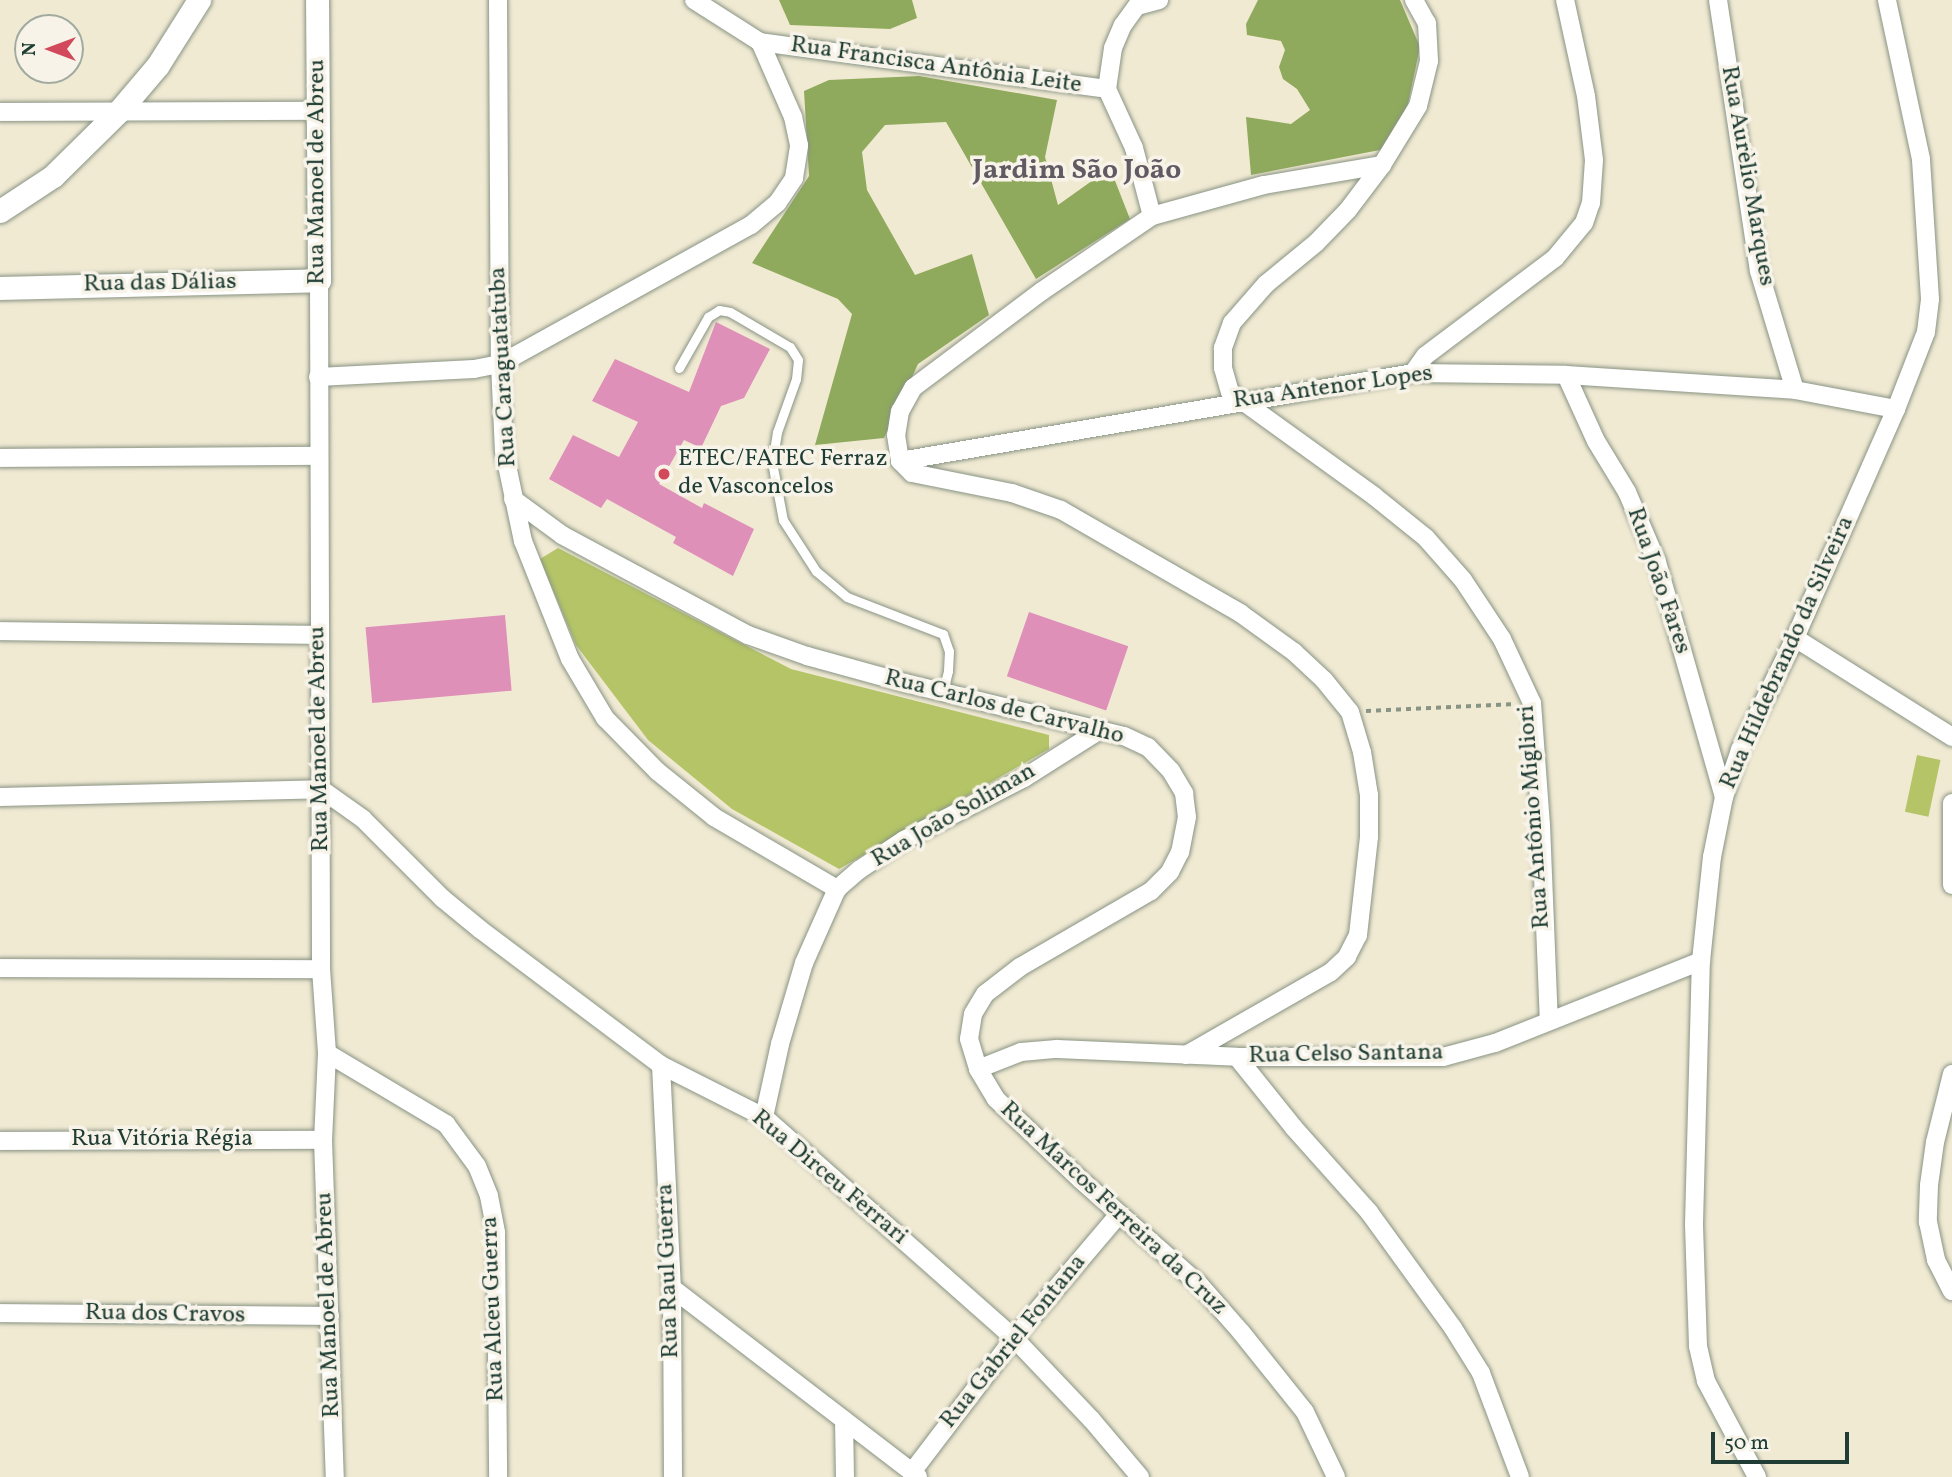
<!DOCTYPE html>
<html>
<head>
<meta charset="utf-8">
<style>
  body { margin:0 }
  #map { position:relative; width:1952px; height:1477px; overflow:hidden; background:#f1ead3; font-family:Vollkorn,serif }
  div>[style] { position:absolute }
  [style*='--x'] { left:calc(var(--x)*1px); top:calc(var(--y)*1px); width:calc(var(--w)*1px); rotate:calc(var(--a)*1deg) }
  .green>* { inset:0; background:#b4c467; transform-origin:0 0 }
  .forest>* { inset:0; background:#8faa5c }
  .building>* { inset:0; background:#de90b9; transform-origin:0 0 }
  .path>* { height:3.5px; margin-top:-1.75px; transform-origin:0; background:repeating-linear-gradient(90deg,#889484 0 5px,transparent 0 10px) }
  .roads { filter:drop-shadow(0 0 2px #889484) drop-shadow(0 0 2px #889484) }
  .service>* { height:9px; margin:-4.5px; padding:0 4.5px; transform-origin:4.5px; border-radius:4.5px; background:#fff }
  .minor>* { height:18px; margin:-9px; padding:0 9px; transform-origin:9px; border-radius:9px; background:#fff }
  .tertiary>* { height:23px; margin:-11.5px; padding:0 11.5px; transform-origin:11.5px; border-radius:11.5px; background:#fff }
  .dots>* { width:19px; height:19px; translate:-50% -50%; box-sizing:border-box; border:4px solid #f7f3e8; border-radius:50% }
  span { translate:-50% -50%; white-space:nowrap; text-align:center; line-height:1.15; -webkit-text-stroke:7px #f7f3e8; paint-order:stroke }
  .street-label { font-size:24px; color:#1f3d34 }
  .poi-label { font-size:24px; color:#1f3d34 }
  .left { translate:0 -50%; text-align:left }
  .quarter-label { font-size:28px; color:#625a63; font-weight:700 }
  .north { position:absolute; left:14px; top:14px; width:70px; height:70px; box-sizing:border-box; background:#f7f3e8; border:2px solid #a1aaa0; border-radius:50%; rotate:270deg; font-size:19px; font-weight:700; line-height:28px; text-align:center; color:#1f3d34 }
  .north::after { content:''; display:block; margin:auto; width:24px; height:32px; background:#d1495b; clip-path:polygon(50% 0,100% 100%,50% 72%,0 100%) }
  .scale { position:absolute; left:1711px; top:1432px; width:138px; height:32px; box-sizing:border-box; border:4px solid #1f3d34; border-top:0; padding-left:9px; font-size:21px; line-height:24px; white-space:nowrap; color:#1f3d34; -webkit-text-stroke:5px #f7f3e8; paint-order:stroke }
</style>
</head>
<body>
<div id="map">
  <div class="green">
    <i style="clip-path:polygon(558px 548px,791px 669px,1049px 735px,1049px 749px,839px 869px,732px 809px,648px 740px,576px 645px,540px 559px)"></i>
    <i style="left:1917px;top:755px;width:24px;height:58px;rotate:12deg"></i>
  </div>
  <div class="forest">
    <i style="clip-path:polygon(779px 0,912px 0,917px 18px,890px 29px,790px 25px)"></i>
    <i style="clip-path:polygon(1258px 0,1400px 0,1420px 47px,1408px 104px,1385px 149px,1251px 175px,1246px 117px,1291px 124px,1310px 110px,1297px 89px,1283px 79px,1279px 67px,1285px 50px,1281px 41px,1247px 35px,1246px 24px)"></i>
    <i style="clip-path:polygon(919px 76px,1057px 100px,1045px 157px,1058px 205px,1110px 168px,1130px 219px,1036px 279px,946px 122px,885px 125px,862px 152px,867px 190px,915px 275px,972px 254px,989px 315px,918px 364px,884px 438px,815px 445px,852px 314px,838px 299px,752px 263px,809px 176px,804px 91px,829px 80px)"></i>
  </div>
  <div class="building">
    <i style="clip-path:polygon(716px 322px,770px 349px,744px 398px,721px 406px,701px 448px,684px 440px,659px 484px,702px 508px,704px 503px,754px 529px,733px 576px,673px 543px,676px 537px,607px 499px,601px 508px,549px 479px,573px 435px,619px 457px,638px 422px,592px 401px,615px 359px,689px 392px)"></i>
    <i style="left:1029px;top:612px;width:105px;height:68px;rotate:19deg"></i>
    <i style="left:505px;top:615px;width:76px;height:140px;rotate:85deg"></i>
  </div>
  <div class="path">
    <i style="--x:1366;--y:711;--w:150;--a:-2.7"></i>
  </div>
  <div class="roads">
    <div class="service">
      <i style="--x:679;--y:368;--w:59;--a:-60.4"></i>
      <i style="--x:708;--y:317;--w:13;--a:-32"></i>
      <i style="--x:719;--y:310;--w:11;--a:10"></i>
      <i style="--x:730;--y:312;--w:69;--a:30.3"></i>
      <i style="--x:790;--y:347;--w:15;--a:58"></i>
      <i style="--x:798;--y:360;--w:19;--a:96"></i>
      <i style="--x:796;--y:379;--w:56;--a:109.7"></i>
      <i style="--x:777;--y:432;--w:30;--a:99"></i>
      <i style="--x:772;--y:462;--w:59;--a:79.3"></i>
      <i style="--x:783;--y:520;--w:61;--a:57.1"></i>
      <i style="--x:816;--y:571;--w:40;--a:40"></i>
      <i style="--x:847;--y:597;--w:103;--a:21.1"></i>
      <i style="--x:943;--y:634;--w:18;--a:71"></i>
      <i style="--x:949;--y:651;--w:20;--a:93"></i>
      <i style="--x:948;--y:671;--w:21;--a:104"></i>
    </div>
    <div class="minor">
      <i style="--x:498;--y:0;--w:364;--a:89.7"></i>
      <i style="--x:500;--y:364;--w:87;--a:87.4"></i>
      <i style="--x:504;--y:451;--w:92;--a:78.1"></i>
      <i style="--x:523;--y:541;--w:127;--a:68.3"></i>
      <i style="--x:570;--y:659;--w:69;--a:59.3"></i>
      <i style="--x:605;--y:718;--w:74;--a:45.5"></i>
      <i style="--x:657;--y:771;--w:73;--a:38.9"></i>
      <i style="--x:714;--y:817;--w:143;--a:30.3"></i>
      <i style="--x:694;--y:0;--w:78;--a:32.5"></i>
      <i style="--x:760;--y:42;--w:350;--a:7.7"></i>
      <i style="--x:1107;--y:89;--w:65;--a:65.4"></i>
      <i style="--x:1134;--y:148;--w:70;--a:75.2"></i>
      <i style="--x:1152;--y:216;--w:133;--a:145.7"></i>
      <i style="--x:1042;--y:291;--w:161;--a:143.1"></i>
      <i style="--x:913;--y:388;--w:26;--a:119"></i>
      <i style="--x:900;--y:411;--w:24;--a:99"></i>
      <i style="--x:896;--y:435;--w:26;--a:81"></i>
      <i style="--x:900;--y:461;--w:17;--a:45"></i>
      <i style="--x:912;--y:473;--w:102;--a:11.3"></i>
      <i style="--x:1012;--y:493;--w:52;--a:19.1"></i>
      <i style="--x:1061;--y:510;--w:207;--a:29.9"></i>
      <i style="--x:1240;--y:613;--w:67;--a:35.8"></i>
      <i style="--x:1294;--y:652;--w:41;--a:43"></i>
      <i style="--x:1324;--y:680;--w:41;--a:50.9"></i>
      <i style="--x:1350;--y:712;--w:42;--a:73.3"></i>
      <i style="--x:1362;--y:752;--w:44;--a:80.8"></i>
      <i style="--x:1369;--y:795;--w:42;--a:90"></i>
      <i style="--x:1369;--y:837;--w:99;--a:96.4"></i>
      <i style="--x:1358;--y:935;--w:25;--a:117"></i>
      <i style="--x:1347;--y:957;--w:22;--a:137"></i>
      <i style="--x:1331;--y:972;--w:167;--a:150.2"></i>
      <i style="--x:1414;--y:0;--w:26;--a:61"></i>
      <i style="--x:1427;--y:23;--w:38;--a:87"></i>
      <i style="--x:1429;--y:61;--w:46;--a:103.7"></i>
      <i style="--x:1418;--y:106;--w:69;--a:121.4"></i>
      <i style="--x:1382;--y:165;--w:56;--a:127.1"></i>
      <i style="--x:1348;--y:210;--w:46;--a:134.1"></i>
      <i style="--x:1316;--y:243;--w:65;--a:140.6"></i>
      <i style="--x:1266;--y:284;--w:52;--a:131.1"></i>
      <i style="--x:1232;--y:323;--w:27;--a:110"></i>
      <i style="--x:1223;--y:348;--w:20;--a:90"></i>
      <i style="--x:1223;--y:368;--w:25;--a:74"></i>
      <i style="--x:1230;--y:392;--w:178;--a:35.8"></i>
      <i style="--x:1374;--y:496;--w:67;--a:38.9"></i>
      <i style="--x:1426;--y:538;--w:56;--a:48.6"></i>
      <i style="--x:1463;--y:580;--w:71;--a:56.5"></i>
      <i style="--x:1502;--y:639;--w:71;--a:64.9"></i>
      <i style="--x:1532;--y:703;--w:122;--a:85.8"></i>
      <i style="--x:1541;--y:825;--w:196;--a:87.7"></i>
      <i style="--x:1718;--y:0;--w:274;--a:81.4"></i>
      <i style="--x:1759;--y:271;--w:124;--a:73.2"></i>
      <i style="--x:1107;--y:89;--w:41;--a:-81.7"></i>
      <i style="--x:1113;--y:48;--w:25;--a:-67"></i>
      <i style="--x:1123;--y:25;--w:24;--a:-54"></i>
      <i style="--x:1137;--y:6;--w:23;--a:-15"></i>
      <i style="--x:0;--y:112;--w:318;--a:-0.2"></i>
      <i style="--x:1152;--y:216;--w:116;--a:-15.5"></i>
      <i style="--x:1264;--y:185;--w:120;--a:-9.6"></i>
      <i style="--x:319;--y:280;--w:689;--a:89.83"></i>
      <i style="--x:321;--y:969;--w:84;--a:85.9"></i>
      <i style="--x:327;--y:1053;--w:87;--a:92.6"></i>
      <i style="--x:323;--y:1140;--w:337;--a:88"></i>
      <i style="--x:1413;--y:373;--w:21;--a:-55"></i>
      <i style="--x:1425;--y:356;--w:163;--a:-37"></i>
      <i style="--x:1555;--y:258;--w:45;--a:-50.4"></i>
      <i style="--x:1584;--y:223;--w:21;--a:-71"></i>
      <i style="--x:1591;--y:203;--w:43;--a:-86"></i>
      <i style="--x:1594;--y:160;--w:64;--a:-97.1"></i>
      <i style="--x:1586;--y:96;--w:98;--a:-102.3"></i>
      <i style="--x:1566;--y:375;--w:72;--a:65.6"></i>
      <i style="--x:1596;--y:441;--w:60;--a:58.7"></i>
      <i style="--x:1627;--y:492;--w:76;--a:66.8"></i>
      <i style="--x:1657;--y:562;--w:244;--a:74.1"></i>
      <i style="--x:318;--y:377;--w:156;--a:-2.9"></i>
      <i style="--x:474;--y:369;--w:26;--a:-11"></i>
      <i style="--x:500;--y:364;--w:287;--a:-29"></i>
      <i style="--x:751;--y:225;--w:35;--a:-40"></i>
      <i style="--x:778;--y:202;--w:29;--a:-56"></i>
      <i style="--x:794;--y:178;--w:33;--a:-81"></i>
      <i style="--x:799;--y:145;--w:29;--a:-102"></i>
      <i style="--x:793;--y:117;--w:82;--a:-113.7"></i>
      <i style="--x:0;--y:458;--w:318;--a:-0.4"></i>
      <i style="--x:900;--y:461;--w:520;--a:-9.73"></i>
      <i style="--x:1413;--y:373;--w:153;--a:0.7"></i>
      <i style="--x:1566;--y:375;--w:229;--a:3.7"></i>
      <i style="--x:1795;--y:390;--w:103;--a:10.7"></i>
      <i style="--x:513;--y:499;--w:61;--a:36.3"></i>
      <i style="--x:562;--y:535;--w:211;--a:28.3"></i>
      <i style="--x:748;--y:635;--w:63;--a:19.6"></i>
      <i style="--x:807;--y:656;--w:102;--a:15.4"></i>
      <i style="--x:905;--y:683;--w:225;--a:13.6"></i>
      <i style="--x:1124;--y:736;--w:26;--a:25"></i>
      <i style="--x:1148;--y:747;--w:33;--a:46"></i>
      <i style="--x:1171;--y:771;--w:26;--a:59"></i>
      <i style="--x:1184;--y:793;--w:24;--a:83"></i>
      <i style="--x:1187;--y:817;--w:36;--a:101"></i>
      <i style="--x:1180;--y:852;--w:22;--a:117"></i>
      <i style="--x:1170;--y:872;--w:27;--a:135"></i>
      <i style="--x:1151;--y:891;--w:151;--a:149.9"></i>
      <i style="--x:1020;--y:967;--w:44;--a:142.4"></i>
      <i style="--x:985;--y:994;--w:23;--a:121"></i>
      <i style="--x:973;--y:1014;--w:25;--a:99"></i>
      <i style="--x:969;--y:1039;--w:31;--a:73"></i>
      <i style="--x:978;--y:1069;--w:35;--a:59"></i>
      <i style="--x:996;--y:1099;--w:117;--a:43.6"></i>
      <i style="--x:1081;--y:1180;--w:156;--a:41.4"></i>
      <i style="--x:1198;--y:1283;--w:65;--a:48.7"></i>
      <i style="--x:1241;--y:1332;--w:102;--a:51.3"></i>
      <i style="--x:1305;--y:1412;--w:72;--a:64.5"></i>
      <i style="--x:0;--y:631;--w:318;--a:0.7"></i>
      <i style="--x:1795;--y:638;--w:186;--a:32.2"></i>
      <i style="--x:0;--y:797;--w:321;--a:-1.4"></i>
      <i style="--x:321;--y:789;--w:52;--a:35.5"></i>
      <i style="--x:363;--y:819;--w:112;--a:45"></i>
      <i style="--x:442;--y:898;--w:50;--a:39.4"></i>
      <i style="--x:481;--y:930;--w:225;--a:36.9"></i>
      <i style="--x:661;--y:1065;--w:115;--a:26.8"></i>
      <i style="--x:764;--y:1117;--w:334;--a:41.5"></i>
      <i style="--x:1014;--y:1338;--w:112;--a:46.5"></i>
      <i style="--x:1091;--y:1419;--w:76;--a:49.8"></i>
      <i style="--x:1952;--y:803;--w:82;--a:90"></i>
      <i style="--x:0;--y:968;--w:321;--a:0.2"></i>
      <i style="--x:327;--y:1053;--w:139;--a:30.8"></i>
      <i style="--x:446;--y:1124;--w:52;--a:53.6"></i>
      <i style="--x:477;--y:1166;--w:32;--a:68"></i>
      <i style="--x:489;--y:1196;--w:38;--a:79"></i>
      <i style="--x:496;--y:1233;--w:244;--a:89.5"></i>
      <i style="--x:1237;--y:1057;--w:91;--a:51.2"></i>
      <i style="--x:1294;--y:1128;--w:113;--a:48.2"></i>
      <i style="--x:1369;--y:1212;--w:143;--a:54.1"></i>
      <i style="--x:1453;--y:1328;--w:53;--a:58.1"></i>
      <i style="--x:1481;--y:1373;--w:111;--a:69.4"></i>
      <i style="--x:661;--y:1065;--w:223;--a:87.2"></i>
      <i style="--x:672;--y:1288;--w:189;--a:89.7"></i>
      <i style="--x:978;--y:1069;--w:46;--a:-21.6"></i>
      <i style="--x:1021;--y:1052;--w:36;--a:-5"></i>
      <i style="--x:1057;--y:1049;--w:180;--a:2.5"></i>
      <i style="--x:1237;--y:1057;--w:206;--a:0"></i>
      <i style="--x:1443;--y:1057;--w:54;--a:-15.1"></i>
      <i style="--x:1495;--y:1043;--w:222;--a:-21.7"></i>
      <i style="--x:1952;--y:1074;--w:70;--a:104"></i>
      <i style="--x:1935;--y:1142;--w:43;--a:97.9"></i>
      <i style="--x:1929;--y:1185;--w:37;--a:92"></i>
      <i style="--x:1928;--y:1222;--w:39;--a:78"></i>
      <i style="--x:1936;--y:1260;--w:35;--a:63"></i>
      <i style="--x:764;--y:1117;--w:75;--a:-77.6"></i>
      <i style="--x:780;--y:1044;--w:84;--a:-73.5"></i>
      <i style="--x:804;--y:963;--w:81;--a:-66"></i>
      <i style="--x:837;--y:889;--w:29;--a:-41"></i>
      <i style="--x:859;--y:870;--w:54;--a:-33.7"></i>
      <i style="--x:904;--y:840;--w:135;--a:-27.3"></i>
      <i style="--x:1024;--y:778;--w:90;--a:-32.3"></i>
      <i style="--x:0;--y:1141;--w:323;--a:-0.2"></i>
      <i style="--x:672;--y:1288;--w:310;--a:37.5"></i>
      <i style="--x:0;--y:1313;--w:330;--a:0.5"></i>
      <i style="--x:844;--y:1420;--w:57;--a:89"></i>
      <i style="--x:912;--y:1472;--w:168;--a:-52.7"></i>
      <i style="--x:1014;--y:1338;--w:162;--a:-49.7"></i>
      <i style="--x:1757;--y:1477;--w:109;--a:-118"></i>
      <i style="--x:1706;--y:1381;--w:36;--a:-103"></i>
      <i style="--x:1698;--y:1346;--w:122;--a:-91.9"></i>
      <i style="--x:1694;--y:1224;--w:263;--a:-88.5"></i>
      <i style="--x:1701;--y:961;--w:105;--a:-84"></i>
      <i style="--x:1712;--y:857;--w:61;--a:-78.7"></i>
      <i style="--x:1724;--y:797;--w:50;--a:-71.2"></i>
      <i style="--x:1740;--y:750;--w:125;--a:-63.8"></i>
      <i style="--x:1795;--y:638;--w:250;--a:-66.2"></i>
      <i style="--x:1896;--y:409;--w:83;--a:-68.7"></i>
      <i style="--x:1926;--y:332;--w:33;--a:-83"></i>
      <i style="--x:1930;--y:299;--w:140;--a:-93.7"></i>
      <i style="--x:1921;--y:159;--w:163;--a:-102.1"></i>
    </div>
    <div class="tertiary">
      <i style="--x:0;--y:211;--w:64;--a:-33.4"></i>
      <i style="--x:53;--y:176;--w:93;--a:-44.6"></i>
      <i style="--x:119;--y:111;--w:60;--a:-49.7"></i>
      <i style="--x:158;--y:65;--w:77;--a:-57.8"></i>
      <i style="--x:0;--y:288;--w:319;--a:-1.4"></i>
      <i style="--x:319;--y:280;--w:280;--a:-90.4"></i>
    </div>
  </div>
  <div class="dots">
    <i style="left:664px;top:474px;background:#d1495b"></i>
  </div>
  <div class="street-label">
    <span style="left:936px;top:66px;rotate:8deg">Rua Francisca Antônia Leite</span>
    <span style="left:318px;top:172px;rotate:-90deg">Rua Manoel de Abreu</span>
    <span style="left:1747px;top:176px;rotate:80deg">Rua Aurèlio Marques</span>
    <span style="left:160px;top:284px;rotate:-1deg">Rua das Dálias</span>
    <span style="left:504px;top:367px;rotate:-93deg">Rua Caraguatatuba</span>
    <span style="left:1333px;top:388px;rotate:-8deg">Rua Antenor Lopes</span>
    <span style="left:1658px;top:581px;rotate:71deg">Rua João Fares</span>
    <span style="left:1788px;top:653px;rotate:-66deg">Rua Hildebrando da Silveira</span>
    <span style="left:1004px;top:708px;rotate:14deg">Rua Carlos de Carvalho</span>
    <span style="left:320px;top:739px;rotate:-91deg">Rua Manoel de Abreu</span>
    <span style="left:954px;top:816px;rotate:-30deg">Rua João Soliman</span>
    <span style="left:1535px;top:817px;rotate:-94deg">Rua Antônio Migliori</span>
    <span style="left:1346px;top:1055px;rotate:-1deg">Rua Celso Santana</span>
    <span style="left:162px;top:1140px">Rua Vitória Régia</span>
    <span style="left:829px;top:1178px;rotate:40deg">Rua Dirceu Ferrari</span>
    <span style="left:1113px;top:1209px;rotate:43deg">Rua Marcos Ferreira da Cruz</span>
    <span style="left:669px;top:1271px;rotate:-92deg">Rua Raul Guerra</span>
    <span style="left:329px;top:1305px;rotate:-92deg">Rua Manoel de Abreu</span>
    <span style="left:494px;top:1309px;rotate:-92deg">Rua Alceu Guerra</span>
    <span style="left:165px;top:1315px;rotate:1deg">Rua dos Cravos</span>
    <span style="left:1014px;top:1342px;rotate:-51deg">Rua Gabriel Fontana</span>
  </div>
  <div class="poi-label">
    <span class="left" style="left:678px;top:474px">ETEC/FATEC Ferraz<br>de Vasconcelos</span>
  </div>
  <div class="quarter-label">
    <span style="left:1077px;top:171px">Jardim São João</span>
  </div>
  <div class="north">N</div>
  <div class="scale">50 m</div>
</div>
</body>
</html>
